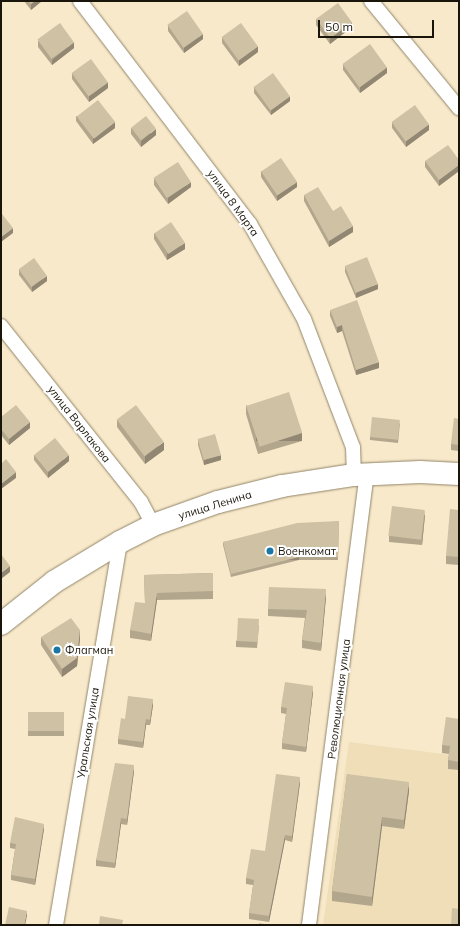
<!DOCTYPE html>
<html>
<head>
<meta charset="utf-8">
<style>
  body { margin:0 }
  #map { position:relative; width:460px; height:926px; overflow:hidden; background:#f8e9cb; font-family:Mulish,sans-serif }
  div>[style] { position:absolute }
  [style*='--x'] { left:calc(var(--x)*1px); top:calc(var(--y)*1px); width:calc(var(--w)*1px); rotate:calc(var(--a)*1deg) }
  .built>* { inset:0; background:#efdeb8 }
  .roads { filter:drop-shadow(0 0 1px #918568) drop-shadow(0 0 1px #918568) }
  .minor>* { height:14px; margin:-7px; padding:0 7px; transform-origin:7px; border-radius:7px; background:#fff }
  .primary>* { height:22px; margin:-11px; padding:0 11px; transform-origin:11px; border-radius:11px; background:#fff }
  .wall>* { inset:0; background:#b2a68d; transform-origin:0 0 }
  .shaded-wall>* { inset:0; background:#918773; transform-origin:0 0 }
  .building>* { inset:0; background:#cfc1a4; transform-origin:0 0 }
  .dots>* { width:11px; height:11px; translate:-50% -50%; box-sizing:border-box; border:2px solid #fff; border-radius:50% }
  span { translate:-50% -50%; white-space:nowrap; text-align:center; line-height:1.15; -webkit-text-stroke:4px #fff; paint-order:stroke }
  .street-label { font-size:11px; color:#1a150a }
  .poi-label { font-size:11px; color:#1a150a }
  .left { translate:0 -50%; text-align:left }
  .frame { position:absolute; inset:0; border:2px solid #1a150a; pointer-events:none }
  .scale { position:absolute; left:318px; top:20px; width:116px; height:18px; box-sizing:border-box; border:2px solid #1a150a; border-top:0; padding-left:5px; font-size:12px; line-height:14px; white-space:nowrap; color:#1a150a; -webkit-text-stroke:3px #fff; paint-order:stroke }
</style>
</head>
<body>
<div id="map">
  <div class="built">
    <i style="clip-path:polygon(349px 742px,459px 756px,459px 925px,323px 925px)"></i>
  </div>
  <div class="roads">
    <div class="minor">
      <i style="--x:80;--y:1;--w:280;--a:52.7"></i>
      <i style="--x:250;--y:224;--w:109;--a:60.4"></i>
      <i style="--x:304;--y:319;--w:137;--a:69.1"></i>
      <i style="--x:353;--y:447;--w:28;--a:88"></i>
      <i style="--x:371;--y:1;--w:139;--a:50.6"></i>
      <i style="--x:1;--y:326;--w:225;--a:51.5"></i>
      <i style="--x:141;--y:502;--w:26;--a:62"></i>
      <i style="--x:56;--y:925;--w:388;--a:-80.5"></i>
      <i style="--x:309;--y:925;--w:455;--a:-82.7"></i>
    </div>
    <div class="primary">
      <i style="--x:1;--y:624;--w:68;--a:-38.4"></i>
      <i style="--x:54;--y:582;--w:77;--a:-31.2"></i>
      <i style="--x:120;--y:542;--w:37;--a:-27"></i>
      <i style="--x:153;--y:525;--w:69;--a:-19.5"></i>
      <i style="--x:218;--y:502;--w:66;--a:-14"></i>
      <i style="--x:282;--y:486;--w:73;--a:-8.7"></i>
      <i style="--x:354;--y:475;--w:66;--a:-2.6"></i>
      <i style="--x:420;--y:472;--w:39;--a:3"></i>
    </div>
  </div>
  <div class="wall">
    <i style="clip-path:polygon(24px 1px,42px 1px,31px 10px)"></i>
    <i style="clip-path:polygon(316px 19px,352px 27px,330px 44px,316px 25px)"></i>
    <i style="clip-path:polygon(168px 25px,203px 39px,184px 53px,168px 31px)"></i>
    <i style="clip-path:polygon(222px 37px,258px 52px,239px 66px,222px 43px)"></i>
    <i style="clip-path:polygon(38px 41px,74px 48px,52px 65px,38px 47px)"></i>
    <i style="clip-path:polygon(343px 64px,387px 73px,360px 93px,343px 70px)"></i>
    <i style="clip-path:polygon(72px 73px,108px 88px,89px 102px,72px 79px)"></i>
    <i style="clip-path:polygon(254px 87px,290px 101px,271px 115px,254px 93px)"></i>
    <i style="clip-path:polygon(76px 116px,115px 128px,93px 144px,76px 121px)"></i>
    <i style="clip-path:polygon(392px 122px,429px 130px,406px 147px,392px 128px)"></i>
    <i style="clip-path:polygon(131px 128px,156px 135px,141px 147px,131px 134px)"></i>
    <i style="clip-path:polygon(459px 160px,459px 171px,439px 186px,425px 167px,425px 161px)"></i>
    <i style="clip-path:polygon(261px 171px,297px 187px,277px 201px,261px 177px)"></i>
    <i style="clip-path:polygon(154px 179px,191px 187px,168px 204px,154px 185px)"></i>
    <i style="clip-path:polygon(304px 195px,333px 211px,353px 232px,329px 247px,304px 201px)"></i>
    <i style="clip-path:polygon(154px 233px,185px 249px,167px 260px,154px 239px)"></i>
    <i style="clip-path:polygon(345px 266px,378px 289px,356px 298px,345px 272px)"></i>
    <i style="clip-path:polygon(19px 269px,47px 281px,32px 292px,19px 275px)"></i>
    <i style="clip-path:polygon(330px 310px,379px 368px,356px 375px,342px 331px,337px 333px,330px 316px)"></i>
    <i style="clip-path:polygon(246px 405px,302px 441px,258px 454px,246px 414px)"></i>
    <i style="clip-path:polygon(1px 417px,30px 428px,9px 445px,1px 435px)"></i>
    <i style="clip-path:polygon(117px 419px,164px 450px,145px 464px,117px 427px)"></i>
    <i style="clip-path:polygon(459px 419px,459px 451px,451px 450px,451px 444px)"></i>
    <i style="clip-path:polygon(400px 423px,398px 443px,370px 440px,370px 437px)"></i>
    <i style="clip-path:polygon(198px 439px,221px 460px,204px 465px,198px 445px)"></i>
    <i style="clip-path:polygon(34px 455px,69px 461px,48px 478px,34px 460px)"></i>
    <i style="clip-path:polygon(459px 510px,459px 565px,446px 564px,446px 556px)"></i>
    <i style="clip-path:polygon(425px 515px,422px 545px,389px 542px,389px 536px)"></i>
    <i style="clip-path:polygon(339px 521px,338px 560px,299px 560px,231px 577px,223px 545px,223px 542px)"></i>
    <i style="clip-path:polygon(213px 573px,213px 599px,157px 600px,151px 641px,130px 638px,130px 630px,145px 603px,144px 575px)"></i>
    <i style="clip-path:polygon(326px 597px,321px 651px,302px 648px,302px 640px,305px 618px,268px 616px,268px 609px)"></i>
    <i style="clip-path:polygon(259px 625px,257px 648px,236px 647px,236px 641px)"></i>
    <i style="clip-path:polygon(41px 637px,80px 639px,77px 666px,62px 677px,41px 645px)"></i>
    <i style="clip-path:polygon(313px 692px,306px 752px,282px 749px,282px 743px,286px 714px,281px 713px,281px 707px)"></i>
    <i style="clip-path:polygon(153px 705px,150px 725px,146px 725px,143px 748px,118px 744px,118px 739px,125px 719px)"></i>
    <i style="left:64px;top:712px;width:24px;height:36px;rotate:90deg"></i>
    <i style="clip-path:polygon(459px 719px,459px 770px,448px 769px,448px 760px,449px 754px,442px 753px,442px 745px)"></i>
    <i style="clip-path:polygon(134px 771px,127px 825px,121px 824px,115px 868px,96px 866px,96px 860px)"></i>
    <i style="clip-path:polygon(347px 774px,409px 791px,404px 829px,382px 826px,372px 906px,332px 901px,332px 891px)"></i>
    <i style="clip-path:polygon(300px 783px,292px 842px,285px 840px,269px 922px,249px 919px,249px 913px,253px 885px,246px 884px,246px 878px,265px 851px)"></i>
    <i style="clip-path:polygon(44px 829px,35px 885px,11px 880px,11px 875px,15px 849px,10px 848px,10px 843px)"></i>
    <i style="clip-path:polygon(459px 855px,459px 877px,458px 877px)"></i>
  </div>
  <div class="shaded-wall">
    <i style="clip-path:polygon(35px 1px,42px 1px,31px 10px,31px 4px)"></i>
    <i style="clip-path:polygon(352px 22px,352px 27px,330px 44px,330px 38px)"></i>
    <i style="clip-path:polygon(203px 34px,203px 39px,184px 53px,184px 48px)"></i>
    <i style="clip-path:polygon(74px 42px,74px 48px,52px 65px,52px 60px)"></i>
    <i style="clip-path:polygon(258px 46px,258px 52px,239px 66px,239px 60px)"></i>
    <i style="clip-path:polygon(387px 67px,387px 73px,360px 93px,360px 87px)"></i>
    <i style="clip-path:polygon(108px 82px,108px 88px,89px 102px,89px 96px)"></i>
    <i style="clip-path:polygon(290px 96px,290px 101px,271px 115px,271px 110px)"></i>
    <i style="clip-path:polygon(115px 122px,115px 128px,93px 144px,93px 138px)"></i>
    <i style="clip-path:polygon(429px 124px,429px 130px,406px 147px,406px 141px)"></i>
    <i style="clip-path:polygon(156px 129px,156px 135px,141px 147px,141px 141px)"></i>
    <i style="clip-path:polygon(459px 165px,459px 171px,439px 186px,439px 180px)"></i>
    <i style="clip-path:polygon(191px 182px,191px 187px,168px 204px,168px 198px)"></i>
    <i style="clip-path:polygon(297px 182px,297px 187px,277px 201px,277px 195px)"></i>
    <i style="clip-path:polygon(353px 226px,353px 232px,329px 247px,329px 241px)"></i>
    <i style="clip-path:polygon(13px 228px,13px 233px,1px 242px,1px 237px)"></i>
    <i style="clip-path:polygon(185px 243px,185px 249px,167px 260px,167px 254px)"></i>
    <i style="clip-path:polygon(47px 276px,47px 281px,32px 292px,32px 286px)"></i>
    <i style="clip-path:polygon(378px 284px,378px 289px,356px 298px,356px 292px)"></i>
    <i style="clip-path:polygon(342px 325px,342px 331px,337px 333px,337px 327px)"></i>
    <i style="clip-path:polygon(379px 362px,379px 368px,356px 375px,356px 370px)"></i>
    <i style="clip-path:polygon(30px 422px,30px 428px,9px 445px,9px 439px)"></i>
    <i style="left:302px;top:433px;width:8px;height:46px;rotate:90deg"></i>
    <i style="clip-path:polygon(164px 442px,164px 450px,145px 464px,145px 456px)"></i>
    <i style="clip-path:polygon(69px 455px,69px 461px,48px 478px,48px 472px)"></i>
    <i style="clip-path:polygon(221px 455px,221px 460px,204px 465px,204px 460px)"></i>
    <i style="clip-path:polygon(16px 472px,16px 478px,1px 489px,1px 484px)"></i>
    <i style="clip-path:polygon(425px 510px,425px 515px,422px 545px,422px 540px)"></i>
    <i style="left:299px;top:557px;width:3px;height:70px;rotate:90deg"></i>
    <i style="clip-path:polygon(10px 566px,10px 572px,1px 579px,1px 573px)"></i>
    <i style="clip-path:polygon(326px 589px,326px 597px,321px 651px,321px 643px)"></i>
    <i style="clip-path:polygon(157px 593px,157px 600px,151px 641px,151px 634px)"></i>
    <i style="clip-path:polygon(80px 630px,80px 639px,77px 666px,62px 677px,62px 669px)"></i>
    <i style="clip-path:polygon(313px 686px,313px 692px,306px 752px,306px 747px)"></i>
    <i style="clip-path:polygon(153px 699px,153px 705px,150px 725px,150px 720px)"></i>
    <i style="clip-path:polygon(146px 719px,146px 725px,143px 748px,143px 742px)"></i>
    <i style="clip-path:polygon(134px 765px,134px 771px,127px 825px,127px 819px)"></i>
    <i style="clip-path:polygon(300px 777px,300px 783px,292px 842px,292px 836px)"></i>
    <i style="clip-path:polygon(409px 782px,409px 791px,404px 829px,404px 820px)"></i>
    <i style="clip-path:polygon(382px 817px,382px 826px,372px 906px,372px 897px)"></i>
    <i style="clip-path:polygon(121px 818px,121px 824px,115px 868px,115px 863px)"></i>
    <i style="clip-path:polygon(44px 824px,44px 829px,35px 885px,35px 879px)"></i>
    <i style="clip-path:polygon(285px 835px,285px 840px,269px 922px,269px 916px)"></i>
    <i style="clip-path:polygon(27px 911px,27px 916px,25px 925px,24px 925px)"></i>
  </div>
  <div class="building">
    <i style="clip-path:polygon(28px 1px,35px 1px,31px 4px)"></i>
    <i style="left:338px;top:3px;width:24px;height:27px;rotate:54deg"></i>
    <i style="left:187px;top:11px;width:28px;height:24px;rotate:55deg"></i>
    <i style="left:60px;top:23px;width:24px;height:28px;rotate:54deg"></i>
    <i style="left:241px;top:23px;width:29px;height:24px;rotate:54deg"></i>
    <i style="left:370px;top:44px;width:29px;height:34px;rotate:54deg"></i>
    <i style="left:91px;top:59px;width:29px;height:24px;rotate:54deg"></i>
    <i style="left:273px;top:73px;width:29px;height:24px;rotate:54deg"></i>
    <i style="left:98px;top:100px;width:28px;height:27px;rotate:52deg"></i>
    <i style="left:415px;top:105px;width:24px;height:29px;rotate:54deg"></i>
    <i style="left:146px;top:116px;width:16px;height:19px;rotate:52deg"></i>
    <i style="clip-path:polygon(448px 145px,459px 160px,459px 165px,439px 180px,425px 161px)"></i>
    <i style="left:281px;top:158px;width:29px;height:24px;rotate:56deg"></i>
    <i style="left:178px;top:162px;width:24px;height:29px;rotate:57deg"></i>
    <i style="clip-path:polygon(318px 187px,333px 211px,341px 206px,353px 226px,329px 241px,304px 195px)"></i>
    <i style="clip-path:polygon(1px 214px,2px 214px,13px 228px,1px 237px)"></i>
    <i style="left:171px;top:222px;width:25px;height:20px;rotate:56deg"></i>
    <i style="left:367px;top:257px;width:29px;height:24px;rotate:68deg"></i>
    <i style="left:34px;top:258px;width:22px;height:19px;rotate:54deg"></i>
    <i style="clip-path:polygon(357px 300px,379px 362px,356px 370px,342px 325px,337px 327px,330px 310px)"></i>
    <i style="left:289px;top:392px;width:43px;height:45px;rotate:72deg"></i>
    <i style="clip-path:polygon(16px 405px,30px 422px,9px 439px,1px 429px,1px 417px)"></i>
    <i style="left:136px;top:405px;width:46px;height:24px;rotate:53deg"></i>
    <i style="left:372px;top:417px;width:28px;height:20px;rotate:6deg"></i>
    <i style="clip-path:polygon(454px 418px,459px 419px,459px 445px,451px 444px)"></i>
    <i style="left:215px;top:434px;width:22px;height:18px;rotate:74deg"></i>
    <i style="left:55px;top:438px;width:22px;height:27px;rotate:51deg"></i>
    <i style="clip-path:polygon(6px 459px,16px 472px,1px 484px,1px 464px)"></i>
    <i style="left:392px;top:506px;width:33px;height:30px;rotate:7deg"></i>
    <i style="clip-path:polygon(450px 509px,459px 510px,459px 557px,446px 556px)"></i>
    <i style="clip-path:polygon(339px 521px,338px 557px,299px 557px,231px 574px,223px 542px,297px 523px)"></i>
    <i style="clip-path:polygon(1px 554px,10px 566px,1px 573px)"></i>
    <i style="clip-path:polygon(213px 573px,213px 591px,157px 593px,151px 634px,130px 630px,135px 602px,145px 603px,144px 575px)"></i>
    <i style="clip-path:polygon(269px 587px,326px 589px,321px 643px,302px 640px,307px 610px,268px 609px)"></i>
    <i style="clip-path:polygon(71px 618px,80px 630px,77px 658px,62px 669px,41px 637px)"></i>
    <i style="left:238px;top:618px;width:21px;height:23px;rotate:3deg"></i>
    <i style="clip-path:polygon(285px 682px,313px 686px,306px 747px,282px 743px,287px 708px,281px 707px)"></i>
    <i style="clip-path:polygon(128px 696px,153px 699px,150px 720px,146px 719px,143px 742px,118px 739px,121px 718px,125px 719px)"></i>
    <i style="left:64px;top:712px;width:19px;height:36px;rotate:90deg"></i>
    <i style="clip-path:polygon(446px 717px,459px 719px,459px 762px,448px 760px,450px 746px,442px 745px)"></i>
    <i style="clip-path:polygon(115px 763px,134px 765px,127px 819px,121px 818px,115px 863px,96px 860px)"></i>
    <i style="clip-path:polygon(276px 774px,300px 777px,292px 836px,285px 835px,269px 916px,249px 913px,254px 880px,246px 878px,251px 849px,265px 851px)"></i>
    <i style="clip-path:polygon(347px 774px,409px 782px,404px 820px,382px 817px,372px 897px,332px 891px)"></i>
    <i style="clip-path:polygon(15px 817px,44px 824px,35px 879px,11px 875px,16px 844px,10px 843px)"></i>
    <i style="clip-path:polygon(459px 855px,459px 868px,458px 868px)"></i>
    <i style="clip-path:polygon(9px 907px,27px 911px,24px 925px,5px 925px)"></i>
    <i style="clip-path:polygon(452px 908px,459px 909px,459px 925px,451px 925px)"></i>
    <i style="clip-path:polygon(100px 916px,123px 920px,122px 925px,99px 925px)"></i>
    <i style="clip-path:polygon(259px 923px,270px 925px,259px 925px)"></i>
  </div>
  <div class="dots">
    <i style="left:270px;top:551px;background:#1a77a5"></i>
    <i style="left:57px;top:650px;background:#1a77a5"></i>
  </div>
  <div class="street-label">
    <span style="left:233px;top:203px;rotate:54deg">улица 8 Марта</span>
    <span style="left:79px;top:424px;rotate:52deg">улица Варлакова</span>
    <span style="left:215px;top:505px;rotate:-17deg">улица Ленина</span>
    <span style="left:339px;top:699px;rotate:-83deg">Революционная улица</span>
    <span style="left:88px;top:733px;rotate:-81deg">Уральская улица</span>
  </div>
  <div class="poi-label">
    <span class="left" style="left:278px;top:551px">Военкомат</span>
    <span class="left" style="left:65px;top:650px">Флагман</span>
  </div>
  <div class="frame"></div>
  <div class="scale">50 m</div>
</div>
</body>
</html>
